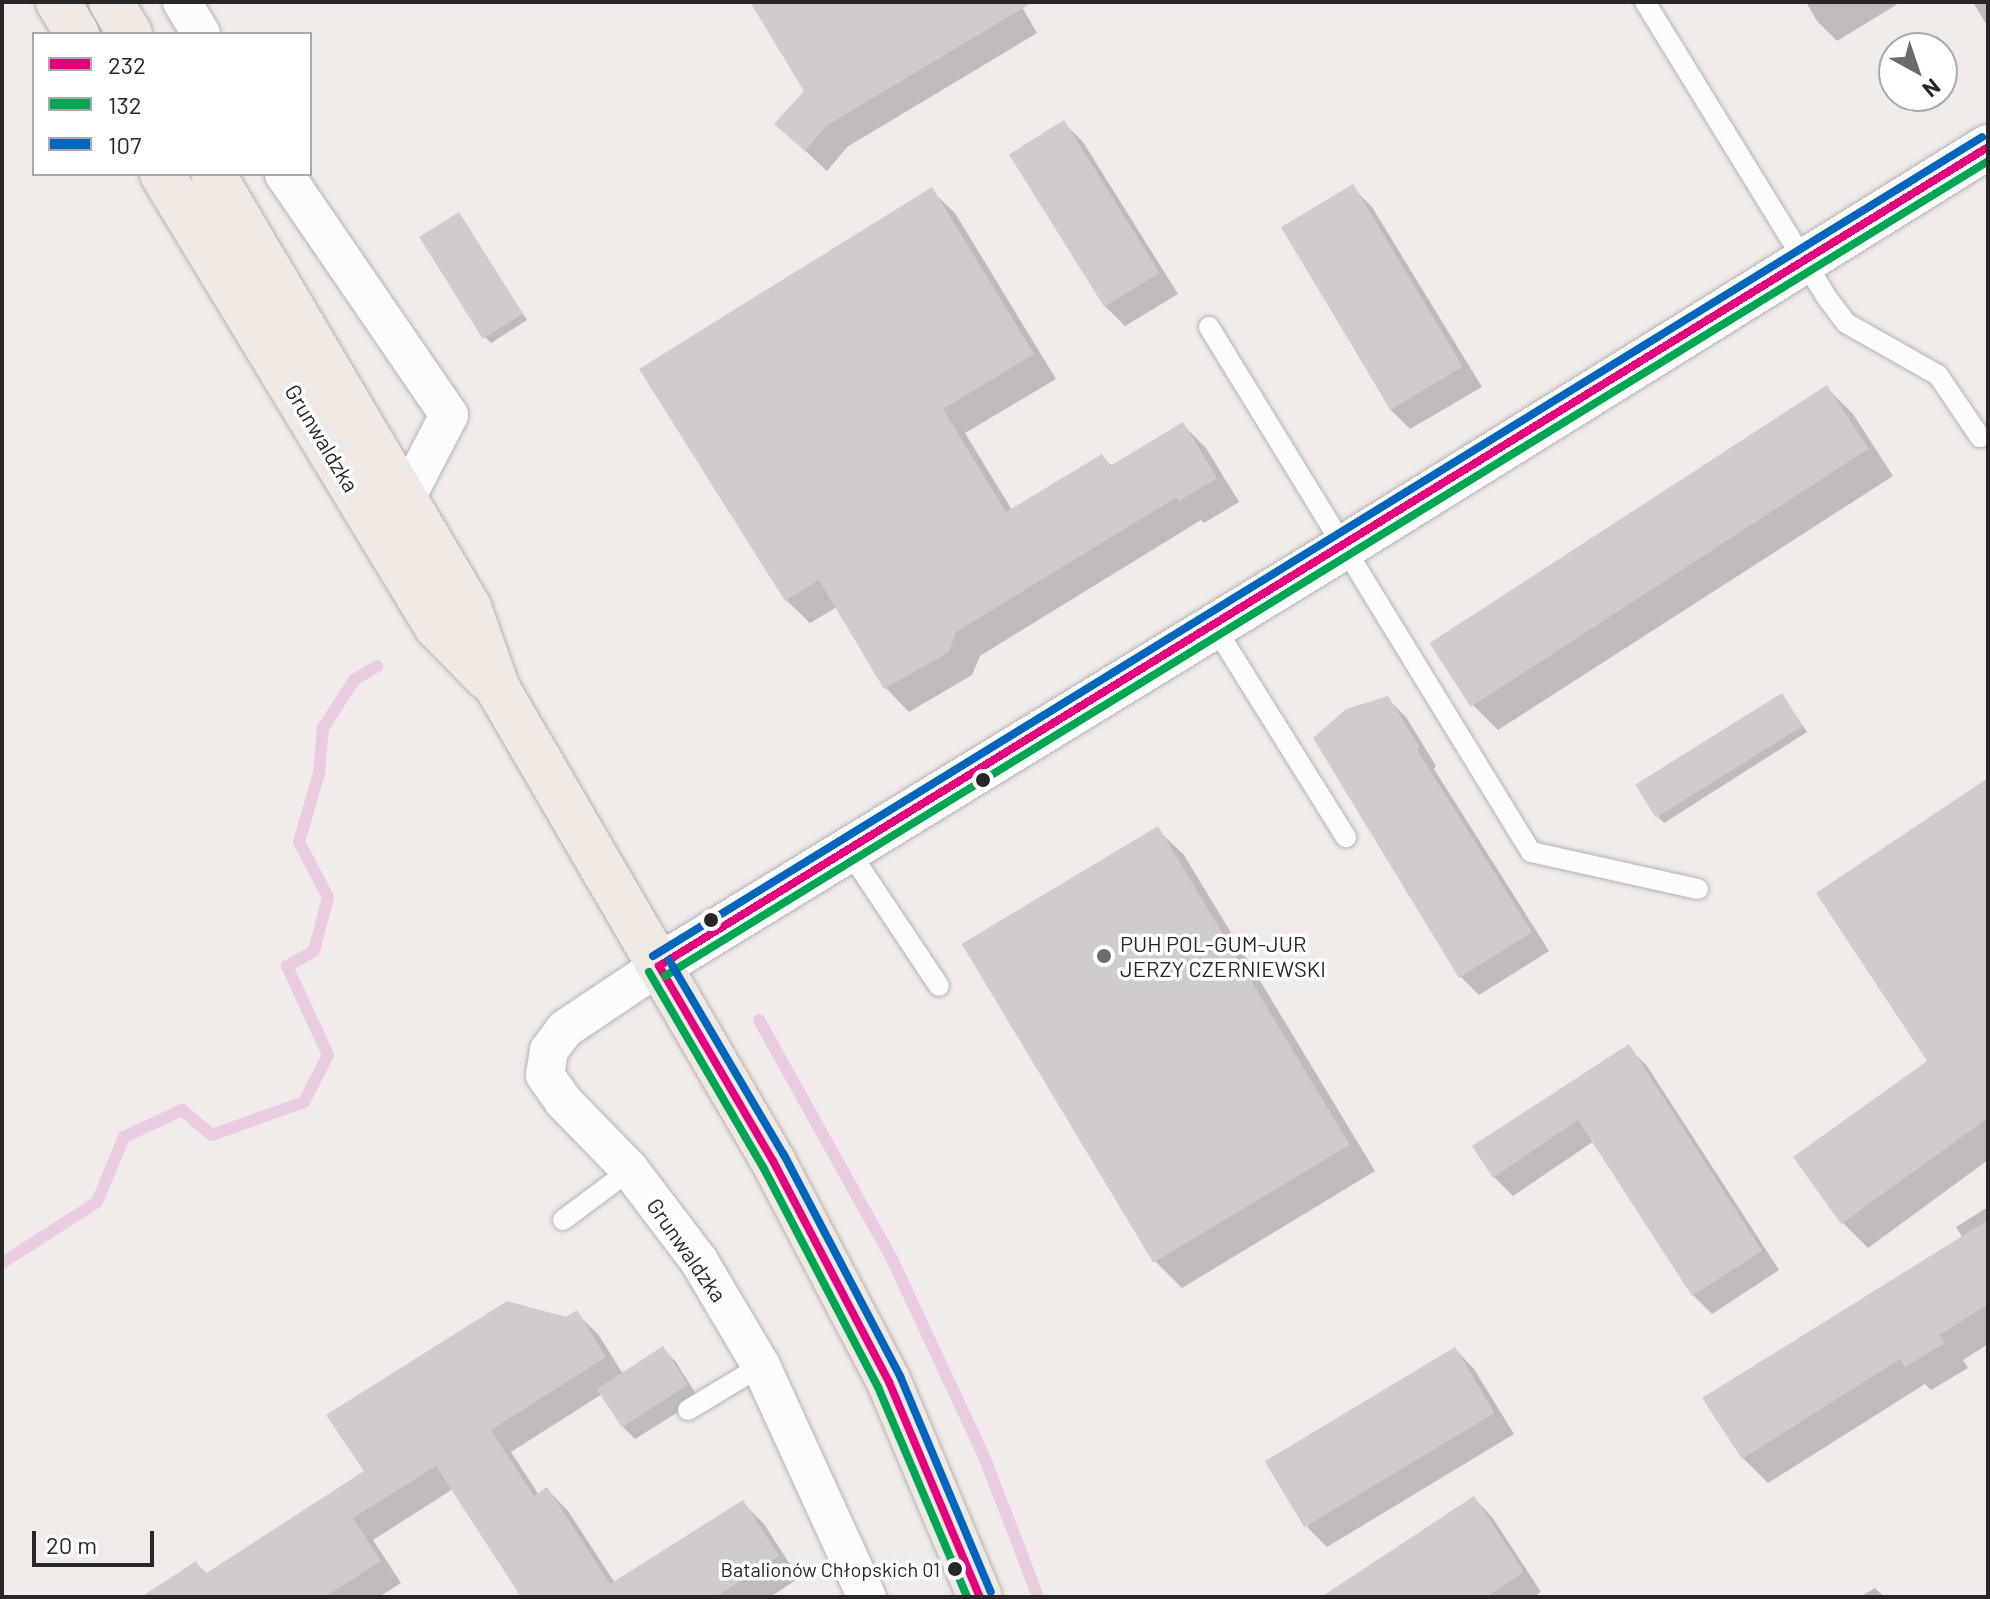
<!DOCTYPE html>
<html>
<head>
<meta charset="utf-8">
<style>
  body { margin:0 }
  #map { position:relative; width:1990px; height:1599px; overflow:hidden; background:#f0eae9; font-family:Barlow,sans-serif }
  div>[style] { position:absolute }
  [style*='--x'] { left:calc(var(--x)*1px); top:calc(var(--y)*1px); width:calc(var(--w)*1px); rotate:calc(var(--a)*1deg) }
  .shadow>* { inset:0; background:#0003 }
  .stream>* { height:12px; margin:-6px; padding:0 6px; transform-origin:6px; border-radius:6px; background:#eacbe1 }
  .building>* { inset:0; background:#d1cccc; transform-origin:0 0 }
  .roads { filter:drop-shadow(0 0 2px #b7b2b1) drop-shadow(0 0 2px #b7b2b1) }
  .service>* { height:20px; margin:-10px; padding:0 10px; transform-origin:10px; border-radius:10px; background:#fdfcfc }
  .minor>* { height:38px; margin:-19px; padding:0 19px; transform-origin:19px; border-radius:19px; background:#fdfcfc }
  .tertiary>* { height:44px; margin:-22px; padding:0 22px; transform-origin:22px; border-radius:22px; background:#fdfcfc }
  .primary>* { height:44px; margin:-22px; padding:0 22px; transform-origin:22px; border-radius:22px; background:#f0e8e3 }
  .bus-1>* { height:8px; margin:-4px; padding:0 4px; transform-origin:4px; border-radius:4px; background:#e5007d }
  .bus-2>* { height:8px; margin:-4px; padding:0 4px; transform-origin:4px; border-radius:4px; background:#00a651 }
  .bus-3>* { height:8px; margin:-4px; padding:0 4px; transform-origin:4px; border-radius:4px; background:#0065bd }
  .dots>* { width:22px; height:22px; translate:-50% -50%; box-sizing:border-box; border:4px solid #fff; border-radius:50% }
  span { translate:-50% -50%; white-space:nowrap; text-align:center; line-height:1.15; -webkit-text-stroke:7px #fff; paint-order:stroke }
  .bus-label { font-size:20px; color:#2a2625 }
  .right { translate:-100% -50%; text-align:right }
  .street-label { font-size:22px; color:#2a2625 }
  .poi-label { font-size:22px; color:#2a2625 }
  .left { translate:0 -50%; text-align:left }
  .frame { position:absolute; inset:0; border:4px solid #2a2625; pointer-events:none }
  .legend { position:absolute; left:32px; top:32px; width:280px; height:144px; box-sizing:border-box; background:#fff; border:2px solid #aaa8a8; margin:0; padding:10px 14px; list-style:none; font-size:24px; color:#2a2625 }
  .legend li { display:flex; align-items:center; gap:16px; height:40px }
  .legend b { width:40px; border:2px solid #aaa8a8 }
  .north { position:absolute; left:1878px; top:32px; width:80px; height:80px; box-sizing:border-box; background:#fff; border:2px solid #aaa8a8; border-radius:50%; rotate:140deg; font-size:22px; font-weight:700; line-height:32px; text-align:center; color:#2a2625 }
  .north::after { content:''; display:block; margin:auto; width:28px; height:36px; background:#6f6b6a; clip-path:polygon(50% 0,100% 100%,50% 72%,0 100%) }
  .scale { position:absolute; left:32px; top:1531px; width:122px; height:36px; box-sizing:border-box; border:4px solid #2a2625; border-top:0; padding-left:10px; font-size:24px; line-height:28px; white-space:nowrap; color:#2a2625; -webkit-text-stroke:6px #fff; paint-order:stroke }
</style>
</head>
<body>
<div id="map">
  <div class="shadow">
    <i style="clip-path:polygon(753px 2px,1019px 2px,1037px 33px,847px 147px,827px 171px,777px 124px,806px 91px)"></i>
    <i style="clip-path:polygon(1806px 2px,1901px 2px,1837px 41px,1817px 21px)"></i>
    <i style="clip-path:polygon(1973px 2px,1988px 2px,1988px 27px)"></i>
    <i style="clip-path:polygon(1063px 122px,1083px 142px,1178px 294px,1125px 326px,1105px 306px,1012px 155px)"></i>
    <i style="clip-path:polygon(1352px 187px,1372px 207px,1482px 387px,1410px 429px,1390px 409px,1282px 227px)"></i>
    <i style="clip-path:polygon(931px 190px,955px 213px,1056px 379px,965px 433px,1012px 510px,1102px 457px,1113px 467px,1183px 425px,1206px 448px,1239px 502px,1204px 523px,1201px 520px,980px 656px,972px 675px,909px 712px,886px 688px,837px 607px,810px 623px,786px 600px)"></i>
    <i style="clip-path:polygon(464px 221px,527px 320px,491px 343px,485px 337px)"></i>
    <i style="clip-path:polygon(1827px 388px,1853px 414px,1893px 476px,1498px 730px,1472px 704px,1432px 642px)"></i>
    <i style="clip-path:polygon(1782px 695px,1807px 732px,1664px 823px,1658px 817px)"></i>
    <i style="clip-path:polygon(1387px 698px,1406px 717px,1436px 766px,1434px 769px,1549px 951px,1479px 995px,1461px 977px,1316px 739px)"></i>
    <i style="clip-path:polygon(1988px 781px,1988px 1160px,1868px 1248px,1843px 1223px,1796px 1158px,1930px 1061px)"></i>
    <i style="clip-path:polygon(1157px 829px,1184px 855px,1375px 1171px,1182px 1288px,1156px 1262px)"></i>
    <i style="clip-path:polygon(1628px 1047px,1647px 1066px,1779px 1270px,1712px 1314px,1693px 1295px,1594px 1141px,1513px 1196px,1494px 1177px)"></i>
    <i style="clip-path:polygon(1988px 1207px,1988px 1344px,1963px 1360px,1968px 1368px,1931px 1390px,1925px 1384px,1768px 1483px,1743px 1458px,1963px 1238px,1956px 1227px)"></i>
    <i style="clip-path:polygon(576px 1313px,598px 1334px,623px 1374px,663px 1349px,676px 1362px,699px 1399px,635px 1439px,622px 1426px,602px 1394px,511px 1452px,539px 1495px,547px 1489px,568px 1511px,615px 1583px,743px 1503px,764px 1524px,799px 1578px,770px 1597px,523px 1597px,453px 1489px,373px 1540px,401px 1583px,379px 1597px,162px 1597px,196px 1563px,208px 1575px,366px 1471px)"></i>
    <i style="clip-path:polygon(1455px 1349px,1474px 1369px,1514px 1434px,1327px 1547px,1307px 1527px)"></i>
    <i style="clip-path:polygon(1474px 1498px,1492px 1517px,1541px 1592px,1533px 1597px,1324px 1597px)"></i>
    <i style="clip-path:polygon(1875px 1588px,1884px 1597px,1860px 1597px)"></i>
  </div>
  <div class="stream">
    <i style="--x:759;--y:1020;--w:274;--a:60.9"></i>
    <i style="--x:892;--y:1259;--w:217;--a:65"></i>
    <i style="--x:984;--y:1456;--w:151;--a:69"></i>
    <i style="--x:2;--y:1263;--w:113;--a:-32.7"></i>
    <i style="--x:97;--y:1202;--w:70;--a:-67.4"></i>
    <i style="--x:124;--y:1137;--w:64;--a:-25"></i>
    <i style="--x:182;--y:1110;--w:39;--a:40"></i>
    <i style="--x:212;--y:1135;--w:98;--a:-19.7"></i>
    <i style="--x:304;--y:1102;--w:53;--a:-62.9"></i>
    <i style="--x:328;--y:1055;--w:98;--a:-114.7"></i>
    <i style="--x:287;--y:966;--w:31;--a:-29"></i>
    <i style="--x:314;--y:951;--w:56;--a:-75.5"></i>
    <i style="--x:328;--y:897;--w:62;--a:-117.8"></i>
    <i style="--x:299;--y:842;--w:72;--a:-73.8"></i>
    <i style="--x:319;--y:773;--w:45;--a:-84.9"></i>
    <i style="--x:323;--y:728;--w:57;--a:-57.1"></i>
    <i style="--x:354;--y:680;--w:27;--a:-31"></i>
  </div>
  <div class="building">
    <i style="clip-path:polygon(750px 2px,1033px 2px,826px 126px,805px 151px,774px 124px,804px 91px)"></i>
    <i style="left:1064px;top:120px;width:180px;height:65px;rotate:58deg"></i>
    <i style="left:1353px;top:184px;width:213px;height:84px;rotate:59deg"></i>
    <i style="clip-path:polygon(932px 187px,1034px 354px,943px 409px,1006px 512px,1102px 454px,1110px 466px,1183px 422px,1217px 478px,1179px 501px,1177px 497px,956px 632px,949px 652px,884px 689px,819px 580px,785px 601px,639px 369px)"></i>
    <i style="left:459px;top:212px;width:120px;height:47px;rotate:58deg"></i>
    <i style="left:1827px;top:385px;width:76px;height:474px;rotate:57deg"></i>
    <i style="left:1782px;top:693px;width:39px;height:173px;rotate:58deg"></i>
    <i style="clip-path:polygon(1388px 696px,1419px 746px,1417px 750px,1532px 932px,1459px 978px,1313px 738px,1346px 709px)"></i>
    <i style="clip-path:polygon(1988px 778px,1988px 1118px,1841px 1224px,1793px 1157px,1927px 1061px,1816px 893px)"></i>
    <i style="left:1158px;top:826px;width:372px;height:229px;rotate:59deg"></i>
    <i style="clip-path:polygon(1629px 1044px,1762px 1251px,1692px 1296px,1578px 1120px,1493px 1178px,1472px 1146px)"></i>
    <i style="clip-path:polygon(1988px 1220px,1988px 1304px,1940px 1335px,1945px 1343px,1905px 1367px,1900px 1359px,1742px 1459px,1702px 1398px)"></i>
    <i style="clip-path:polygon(507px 1301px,566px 1317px,577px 1310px,606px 1357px,491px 1430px,534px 1496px,547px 1487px,610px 1584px,743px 1500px,779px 1556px,716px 1597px,521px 1597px,436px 1466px,353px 1518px,381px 1561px,325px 1597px,141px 1597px,196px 1561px,205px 1574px,364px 1471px,326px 1415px)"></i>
    <i style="left:663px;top:1346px;width:46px;height:79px;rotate:57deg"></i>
    <i style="left:1455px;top:1347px;width:77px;height:222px;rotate:59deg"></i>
    <i style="clip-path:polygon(1474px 1496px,1524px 1572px,1487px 1597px,1321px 1597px)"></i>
  </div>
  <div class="roads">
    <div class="service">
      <i style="--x:1645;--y:2;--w:344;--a:58.4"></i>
      <i style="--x:1825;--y:295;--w:35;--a:53"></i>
      <i style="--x:1846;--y:323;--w:106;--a:29.5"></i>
      <i style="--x:1938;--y:375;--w:75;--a:55.9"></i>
      <i style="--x:1209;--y:327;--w:616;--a:58.48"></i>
      <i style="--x:1531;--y:852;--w:171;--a:12.5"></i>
      <i style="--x:1214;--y:626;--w:249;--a:58"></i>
      <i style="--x:849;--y:851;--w:162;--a:56.3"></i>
      <i style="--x:563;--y:1220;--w:84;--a:-36.7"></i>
      <i style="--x:688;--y:1410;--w:85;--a:-31.1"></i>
    </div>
    <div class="minor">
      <i style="--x:182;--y:2;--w:37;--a:59"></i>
      <i style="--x:284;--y:174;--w:292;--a:55.6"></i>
      <i style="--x:449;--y:415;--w:93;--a:117.4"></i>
      <i style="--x:659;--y:966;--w:113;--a:146.2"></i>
      <i style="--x:565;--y:1029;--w:26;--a:127"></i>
      <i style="--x:549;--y:1050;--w:25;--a:99"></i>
      <i style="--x:545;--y:1075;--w:32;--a:55"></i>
      <i style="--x:563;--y:1101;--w:96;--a:45.8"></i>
      <i style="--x:630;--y:1170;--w:114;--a:52.8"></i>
      <i style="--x:699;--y:1261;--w:122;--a:59.4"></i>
      <i style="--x:761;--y:1366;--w:254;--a:65.4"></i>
    </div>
    <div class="tertiary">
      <i style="--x:659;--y:966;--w:799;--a:-31.44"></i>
      <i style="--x:1341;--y:549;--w:762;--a:-31.85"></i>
    </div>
    <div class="primary">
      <i style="--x:58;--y:2;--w:37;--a:59"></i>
      <i style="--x:111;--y:2;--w:37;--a:59"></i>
      <i style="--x:162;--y:174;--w:529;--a:58.78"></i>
      <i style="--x:436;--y:626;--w:73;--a:45.6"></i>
      <i style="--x:213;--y:174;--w:503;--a:59.41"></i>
      <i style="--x:469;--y:607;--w:87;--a:70.5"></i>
      <i style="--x:498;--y:689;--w:546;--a:59.77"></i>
      <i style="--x:773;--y:1161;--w:250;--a:62.3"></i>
      <i style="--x:889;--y:1382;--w:233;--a:67.1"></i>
    </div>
  </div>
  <div class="bus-1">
    <i style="--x:659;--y:966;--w:1561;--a:-31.64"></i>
    <i style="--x:659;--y:966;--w:226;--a:59.7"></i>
    <i style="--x:773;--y:1161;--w:250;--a:62.3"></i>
    <i style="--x:889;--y:1382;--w:233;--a:67.1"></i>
  </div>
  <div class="bus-2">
    <i style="--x:649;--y:972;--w:226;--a:59.7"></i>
    <i style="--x:763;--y:1167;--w:248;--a:62.4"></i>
    <i style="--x:878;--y:1387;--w:228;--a:67"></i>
    <i style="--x:665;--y:976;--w:1554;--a:-31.63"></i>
  </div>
  <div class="bus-3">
    <i style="--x:653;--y:956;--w:1561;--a:-31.64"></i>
    <i style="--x:669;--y:960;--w:226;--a:59.5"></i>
    <i style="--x:784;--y:1155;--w:250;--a:62.3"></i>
    <i style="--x:900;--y:1376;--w:234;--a:67.2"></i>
  </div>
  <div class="dots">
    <i style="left:983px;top:780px;background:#2a2625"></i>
    <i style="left:711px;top:920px;background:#2a2625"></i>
    <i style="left:1104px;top:956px;background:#6f6b6a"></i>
    <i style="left:955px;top:1569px;background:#2a2625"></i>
  </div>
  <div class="bus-label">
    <span class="right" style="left:940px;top:1569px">Batalionów Chłopskich 01</span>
  </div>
  <div class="street-label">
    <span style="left:322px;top:438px;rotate:59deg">Grunwaldzka</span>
    <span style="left:687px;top:1250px;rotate:55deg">Grunwaldzka</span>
  </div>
  <div class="poi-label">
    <span class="left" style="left:1120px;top:956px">PUH POL-GUM-JUR<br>JERZY CZERNIEWSKI</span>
  </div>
  <div class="frame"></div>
  <ul class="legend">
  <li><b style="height:10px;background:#e5007d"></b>232</li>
  <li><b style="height:10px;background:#00a651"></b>132</li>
  <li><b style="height:10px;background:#0065bd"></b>107</li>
  </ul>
  <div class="north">N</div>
  <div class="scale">20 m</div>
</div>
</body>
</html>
